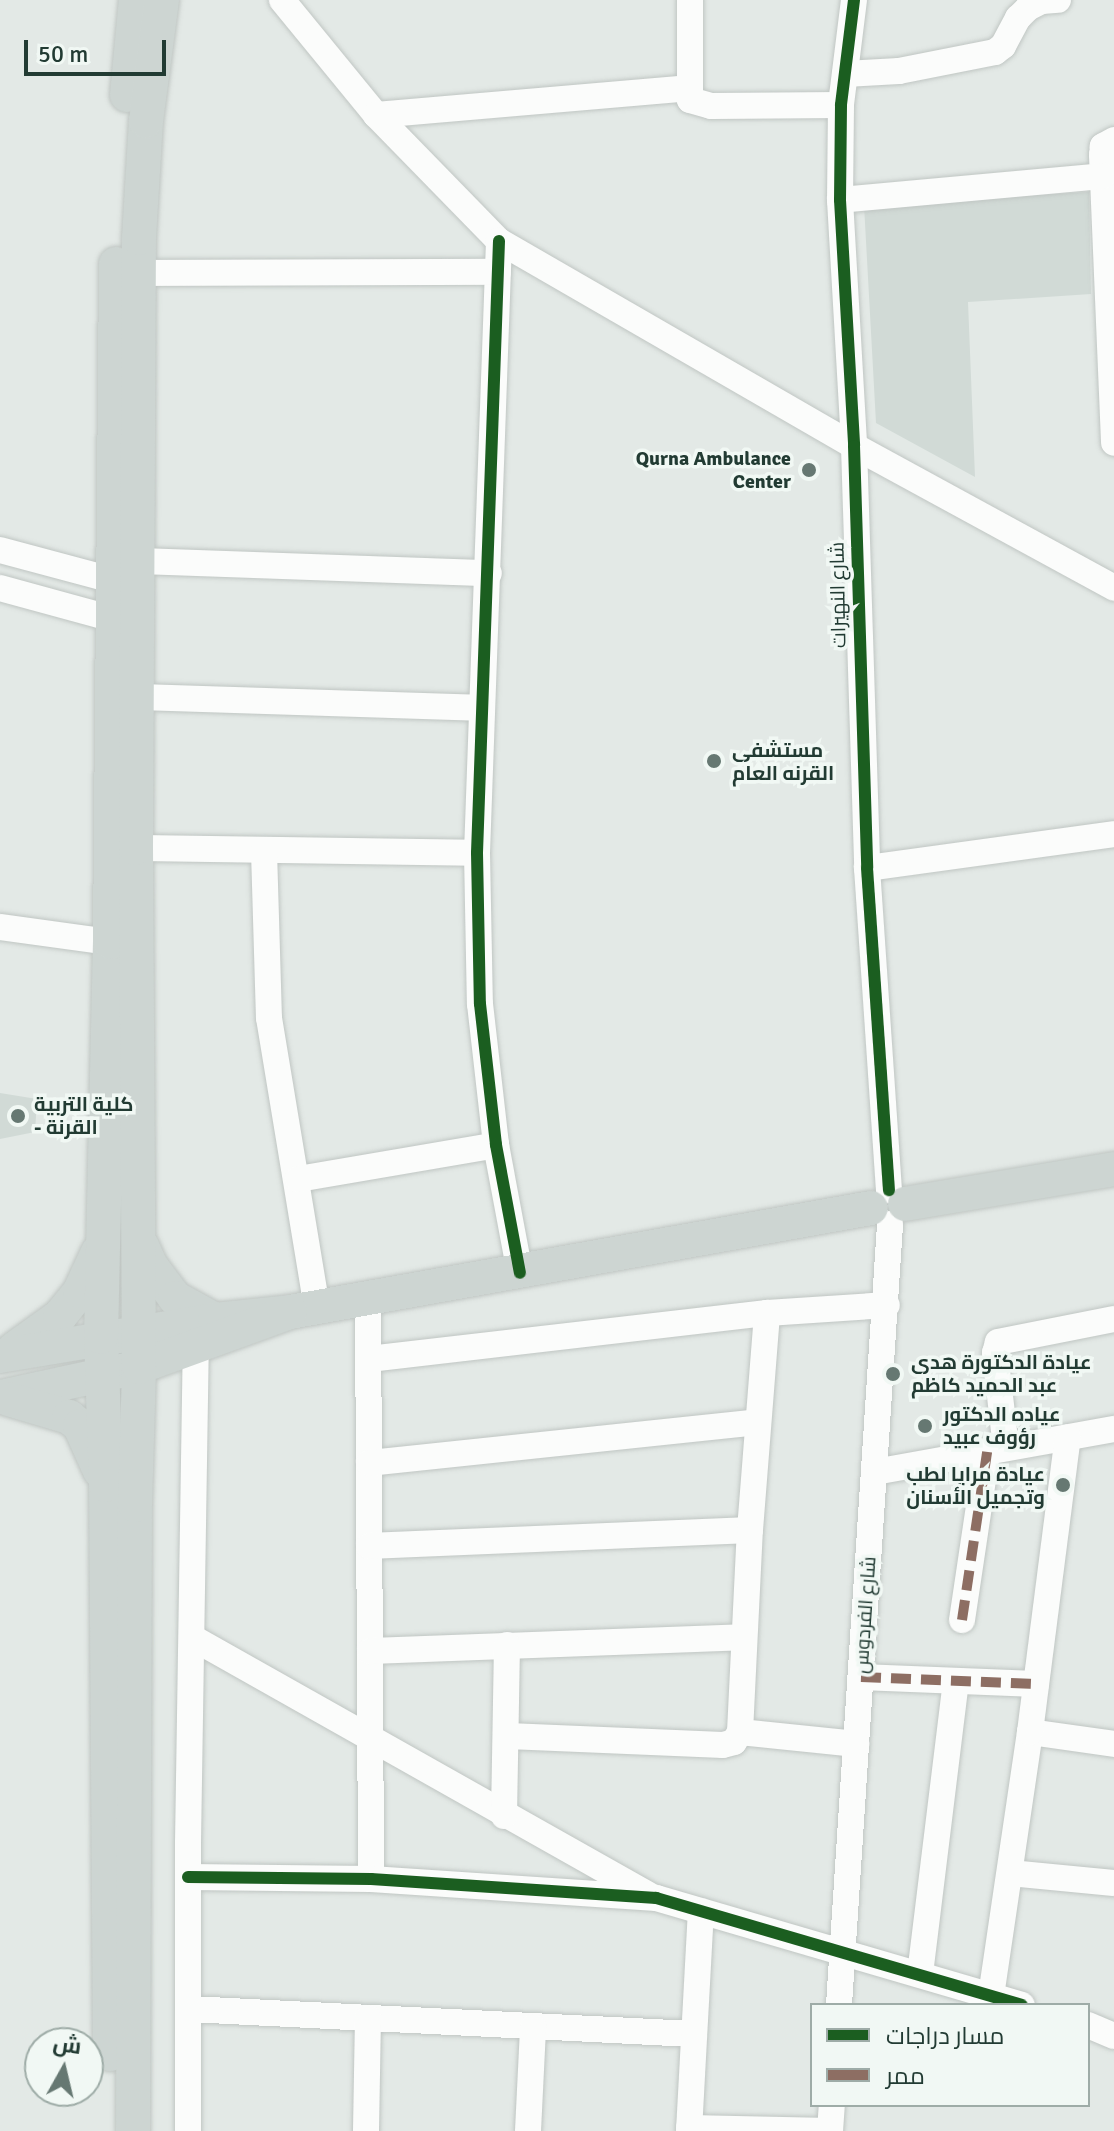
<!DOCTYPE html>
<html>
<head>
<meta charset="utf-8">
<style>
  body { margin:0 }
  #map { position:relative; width:1114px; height:2131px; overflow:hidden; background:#e3e9e6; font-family:Signika,Cairo,sans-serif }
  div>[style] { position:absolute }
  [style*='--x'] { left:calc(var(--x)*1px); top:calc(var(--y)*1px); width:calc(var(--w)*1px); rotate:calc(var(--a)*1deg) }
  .built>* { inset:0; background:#d1dad6 }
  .roads { filter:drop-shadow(0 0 2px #c0c6c3) drop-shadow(0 0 2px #c0c6c3) }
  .minor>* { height:26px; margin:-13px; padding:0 13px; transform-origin:13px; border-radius:13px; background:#fbfcfb }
  .major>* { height:34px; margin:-17px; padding:0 17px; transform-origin:17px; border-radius:17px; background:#cdd5d2 }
  .quiet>* { height:10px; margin-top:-5px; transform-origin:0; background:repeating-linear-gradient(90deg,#8d6e63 0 20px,transparent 0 30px) }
  .cycleway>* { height:12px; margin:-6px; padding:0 6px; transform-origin:6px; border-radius:6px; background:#1b5e20 }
  .dots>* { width:22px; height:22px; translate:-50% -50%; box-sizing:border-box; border:4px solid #f1f8f4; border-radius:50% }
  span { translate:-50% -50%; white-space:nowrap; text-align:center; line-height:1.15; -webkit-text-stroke:7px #f1f8f4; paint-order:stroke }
  .poi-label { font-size:20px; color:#223b33; font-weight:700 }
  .right { translate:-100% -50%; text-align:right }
  .left { translate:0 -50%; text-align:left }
  .street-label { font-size:20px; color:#223b33 }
  .legend { position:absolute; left:810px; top:2003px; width:280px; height:104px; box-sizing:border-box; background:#f1f8f4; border:2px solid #9eaca7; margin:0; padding:10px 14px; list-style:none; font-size:24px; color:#223b33 }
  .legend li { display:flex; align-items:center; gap:16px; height:40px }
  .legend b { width:40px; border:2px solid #9eaca7 }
  .north { position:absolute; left:24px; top:2027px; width:80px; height:80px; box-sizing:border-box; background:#f1f8f4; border:2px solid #9eaca7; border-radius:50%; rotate:8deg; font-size:22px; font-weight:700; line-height:32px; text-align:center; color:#223b33 }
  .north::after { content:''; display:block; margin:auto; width:28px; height:36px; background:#667872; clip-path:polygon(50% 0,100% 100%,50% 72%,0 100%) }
  .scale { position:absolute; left:24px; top:40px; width:142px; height:36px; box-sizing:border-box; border:4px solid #223b33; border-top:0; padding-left:10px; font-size:24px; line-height:28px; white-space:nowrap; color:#223b33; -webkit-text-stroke:6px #f1f8f4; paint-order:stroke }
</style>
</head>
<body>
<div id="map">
  <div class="built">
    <i style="clip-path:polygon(1089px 192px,1091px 294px,968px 302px,975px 477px,876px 423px,864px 205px)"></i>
    <i style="clip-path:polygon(0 1093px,37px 1099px,35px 1132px,0 1139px)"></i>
  </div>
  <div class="roads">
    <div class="minor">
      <i style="--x:282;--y:0;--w:149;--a:50.7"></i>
      <i style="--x:376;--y:115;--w:176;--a:45.7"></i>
      <i style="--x:499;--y:241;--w:410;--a:30"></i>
      <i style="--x:854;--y:446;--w:296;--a:28.6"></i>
      <i style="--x:690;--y:0;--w:100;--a:90"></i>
      <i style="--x:690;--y:100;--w:22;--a:16"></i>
      <i style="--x:711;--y:106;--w:130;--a:-0.4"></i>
      <i style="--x:854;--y:0;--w:106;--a:97.1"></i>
      <i style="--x:841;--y:105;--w:95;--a:90.6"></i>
      <i style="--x:840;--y:200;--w:246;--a:86.7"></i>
      <i style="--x:854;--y:446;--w:422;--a:88.2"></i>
      <i style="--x:867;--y:868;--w:323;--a:86.1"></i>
      <i style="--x:845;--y:74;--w:54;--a:-3.2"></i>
      <i style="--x:899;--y:71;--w:98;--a:-11.2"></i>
      <i style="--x:995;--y:52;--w:10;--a:-37"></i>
      <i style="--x:1003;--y:46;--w:32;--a:-62"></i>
      <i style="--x:1018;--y:18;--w:14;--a:-45"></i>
      <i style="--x:1028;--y:8;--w:16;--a:-27"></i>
      <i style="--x:1042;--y:1;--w:16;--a:-4"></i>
      <i style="--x:376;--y:115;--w:313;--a:-4.9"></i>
      <i style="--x:1114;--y:140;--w:13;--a:151"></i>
      <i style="--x:1103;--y:146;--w:9;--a:96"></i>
      <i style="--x:1102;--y:155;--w:288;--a:87.6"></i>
      <i style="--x:840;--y:200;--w:264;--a:-5.2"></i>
      <i style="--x:499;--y:241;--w:612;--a:92.06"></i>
      <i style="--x:477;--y:853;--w:151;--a:88.9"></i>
      <i style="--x:480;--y:1004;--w:142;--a:83.5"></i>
      <i style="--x:496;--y:1145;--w:130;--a:79.4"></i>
      <i style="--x:139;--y:273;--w:359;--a:-0.2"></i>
      <i style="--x:0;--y:550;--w:116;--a:15"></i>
      <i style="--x:140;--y:561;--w:349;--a:2"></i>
      <i style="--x:0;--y:588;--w:114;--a:15.3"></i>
      <i style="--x:137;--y:697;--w:344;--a:1.8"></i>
      <i style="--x:136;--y:848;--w:341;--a:0.8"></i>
      <i style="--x:264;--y:851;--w:167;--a:88.3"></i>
      <i style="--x:269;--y:1018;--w:294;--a:80.6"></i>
      <i style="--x:867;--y:868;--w:249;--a:-7.8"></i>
      <i style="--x:0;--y:927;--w:111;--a:7.8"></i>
      <i style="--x:298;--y:1179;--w:201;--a:-9.7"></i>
      <i style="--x:368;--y:1299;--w:580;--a:89.7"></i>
      <i style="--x:369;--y:1359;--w:401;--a:-6.6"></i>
      <i style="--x:767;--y:1313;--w:120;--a:-3.8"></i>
      <i style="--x:1006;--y:1448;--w:96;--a:-96.6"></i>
      <i style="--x:995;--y:1353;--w:11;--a:-75"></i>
      <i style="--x:998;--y:1342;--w:118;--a:-11.2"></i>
      <i style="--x:369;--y:1463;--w:390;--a:-6"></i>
      <i style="--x:875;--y:1472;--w:243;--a:-10.2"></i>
      <i style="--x:369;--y:1546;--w:381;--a:-2.4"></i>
      <i style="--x:962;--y:1620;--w:170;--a:-81.5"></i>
      <i style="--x:193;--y:1638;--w:523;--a:29.41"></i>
      <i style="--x:370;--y:1651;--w:373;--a:-2.1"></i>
      <i style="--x:861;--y:1677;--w:175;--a:2.3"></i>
      <i style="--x:740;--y:1732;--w:117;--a:5.9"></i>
      <i style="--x:1030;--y:1732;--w:85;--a:8.1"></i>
      <i style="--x:508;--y:1736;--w:215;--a:2.4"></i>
      <i style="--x:723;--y:1745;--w:11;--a:-15"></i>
      <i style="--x:734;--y:1742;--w:12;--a:-59"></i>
      <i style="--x:740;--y:1732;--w:202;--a:-87.2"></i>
      <i style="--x:750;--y:1530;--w:218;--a:-85.5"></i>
      <i style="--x:504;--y:1816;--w:171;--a:-89"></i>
      <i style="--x:1010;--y:1873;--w:104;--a:5.5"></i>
      <i style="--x:188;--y:1877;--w:183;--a:0.6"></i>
      <i style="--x:371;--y:1879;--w:286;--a:3.8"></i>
      <i style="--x:656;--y:1898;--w:381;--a:16.3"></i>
      <i style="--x:920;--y:1974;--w:295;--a:-83"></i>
      <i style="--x:991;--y:1996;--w:267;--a:-81.6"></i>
      <i style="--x:1030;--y:1732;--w:297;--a:-82.7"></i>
      <i style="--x:839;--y:2005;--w:783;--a:-86.26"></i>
      <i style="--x:189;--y:2009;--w:505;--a:2.84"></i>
      <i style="--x:1088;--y:2025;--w:28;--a:23"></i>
      <i style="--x:689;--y:2128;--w:141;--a:1.2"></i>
      <i style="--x:188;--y:2131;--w:288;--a:-90"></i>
      <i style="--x:188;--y:1843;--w:497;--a:-89.1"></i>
      <i style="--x:366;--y:2131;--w:113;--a:-89"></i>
      <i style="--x:528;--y:2131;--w:104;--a:-87.2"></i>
      <i style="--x:689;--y:2131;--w:220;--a:-86.9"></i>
      <i style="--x:830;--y:2131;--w:26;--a:-86"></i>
    </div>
    <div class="major">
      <i style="--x:127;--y:95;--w:95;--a:-84.6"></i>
      <i style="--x:905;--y:1204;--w:212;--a:-9.5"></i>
      <i style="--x:142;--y:1246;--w:22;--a:66"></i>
      <i style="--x:151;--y:1266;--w:40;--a:53"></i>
      <i style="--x:175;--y:1298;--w:46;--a:28.8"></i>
      <i style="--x:290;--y:1312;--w:590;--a:-10.15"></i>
      <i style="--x:14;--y:1349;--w:57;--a:-35.7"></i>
      <i style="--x:60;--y:1316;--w:32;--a:-51"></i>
      <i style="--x:80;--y:1291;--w:43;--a:-65.2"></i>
      <i style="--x:0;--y:1356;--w:218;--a:-9.5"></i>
      <i style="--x:215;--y:1320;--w:75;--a:-6.1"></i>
      <i style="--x:290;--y:1312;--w:161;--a:160"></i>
      <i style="--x:139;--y:1367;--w:142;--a:167.8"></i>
      <i style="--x:8;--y:1399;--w:64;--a:16.4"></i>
      <i style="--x:69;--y:1417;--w:14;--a:39"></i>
      <i style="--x:80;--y:1426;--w:49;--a:66"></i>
      <i style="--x:110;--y:2054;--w:569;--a:-90.4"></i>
      <i style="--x:106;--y:1485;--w:148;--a:-91.9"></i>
      <i style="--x:101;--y:1337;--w:395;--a:-88.7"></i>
      <i style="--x:110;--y:942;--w:678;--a:-89.49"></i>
      <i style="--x:133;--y:2131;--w:626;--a:-89.82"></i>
      <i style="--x:135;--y:1505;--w:138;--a:-88.3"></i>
      <i style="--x:139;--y:1367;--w:519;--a:-90.33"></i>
      <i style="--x:136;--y:848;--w:610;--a:-89.72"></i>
      <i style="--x:139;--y:238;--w:117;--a:-86.6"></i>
      <i style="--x:146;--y:121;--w:122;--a:-82.5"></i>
    </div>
  </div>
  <div class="quiet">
    <i style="--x:962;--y:1620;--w:170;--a:-81.5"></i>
    <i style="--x:861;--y:1677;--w:175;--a:2.3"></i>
  </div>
  <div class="cycleway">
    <i style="--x:854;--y:0;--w:106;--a:97.1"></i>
    <i style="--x:841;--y:105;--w:95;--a:90.6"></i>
    <i style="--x:840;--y:200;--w:246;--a:86.7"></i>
    <i style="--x:854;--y:446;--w:422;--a:88.2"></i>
    <i style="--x:867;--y:868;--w:323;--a:86.1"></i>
    <i style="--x:499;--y:241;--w:612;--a:92.06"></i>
    <i style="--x:477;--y:853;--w:151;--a:88.9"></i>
    <i style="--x:480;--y:1004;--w:142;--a:83.5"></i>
    <i style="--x:496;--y:1145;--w:130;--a:79.4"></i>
    <i style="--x:188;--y:1877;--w:183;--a:0.6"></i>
    <i style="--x:371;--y:1879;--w:286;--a:3.8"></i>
    <i style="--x:656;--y:1898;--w:381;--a:16.3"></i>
  </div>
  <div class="dots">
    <i style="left:809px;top:470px;background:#667872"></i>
    <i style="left:714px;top:761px;background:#667872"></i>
    <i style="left:18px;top:1116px;background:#667872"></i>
    <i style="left:893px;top:1374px;background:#667872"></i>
    <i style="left:925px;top:1426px;background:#667872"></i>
    <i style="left:1063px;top:1485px;background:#667872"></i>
  </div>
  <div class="poi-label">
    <span class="right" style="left:791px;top:470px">Qurna Ambulance<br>Center</span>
    <span class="left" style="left:732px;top:762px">مستشفى<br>القرنه العام</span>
    <span class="left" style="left:34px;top:1116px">كلية التربية<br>- القرنة</span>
    <span class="left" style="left:911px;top:1374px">عيادة الدكتورة هدى<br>عبد الحميد كاظم</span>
    <span class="left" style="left:943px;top:1426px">عياده الدكتور<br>رؤوف عبيد</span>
    <span class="right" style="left:1045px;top:1486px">عيادة مرايا لطب<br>وتجميل الأسنان</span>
  </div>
  <div class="street-label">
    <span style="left:838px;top:595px;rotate:-91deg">شارع النهيرات</span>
    <span style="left:865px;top:1615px;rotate:-86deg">شارع الفردوس</span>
  </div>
  <ul class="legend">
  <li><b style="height:10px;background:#1b5e20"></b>مسار دراجات</li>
  <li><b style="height:10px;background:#8d6e63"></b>ممر</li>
  </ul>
  <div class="north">ش</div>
  <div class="scale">50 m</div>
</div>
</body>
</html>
